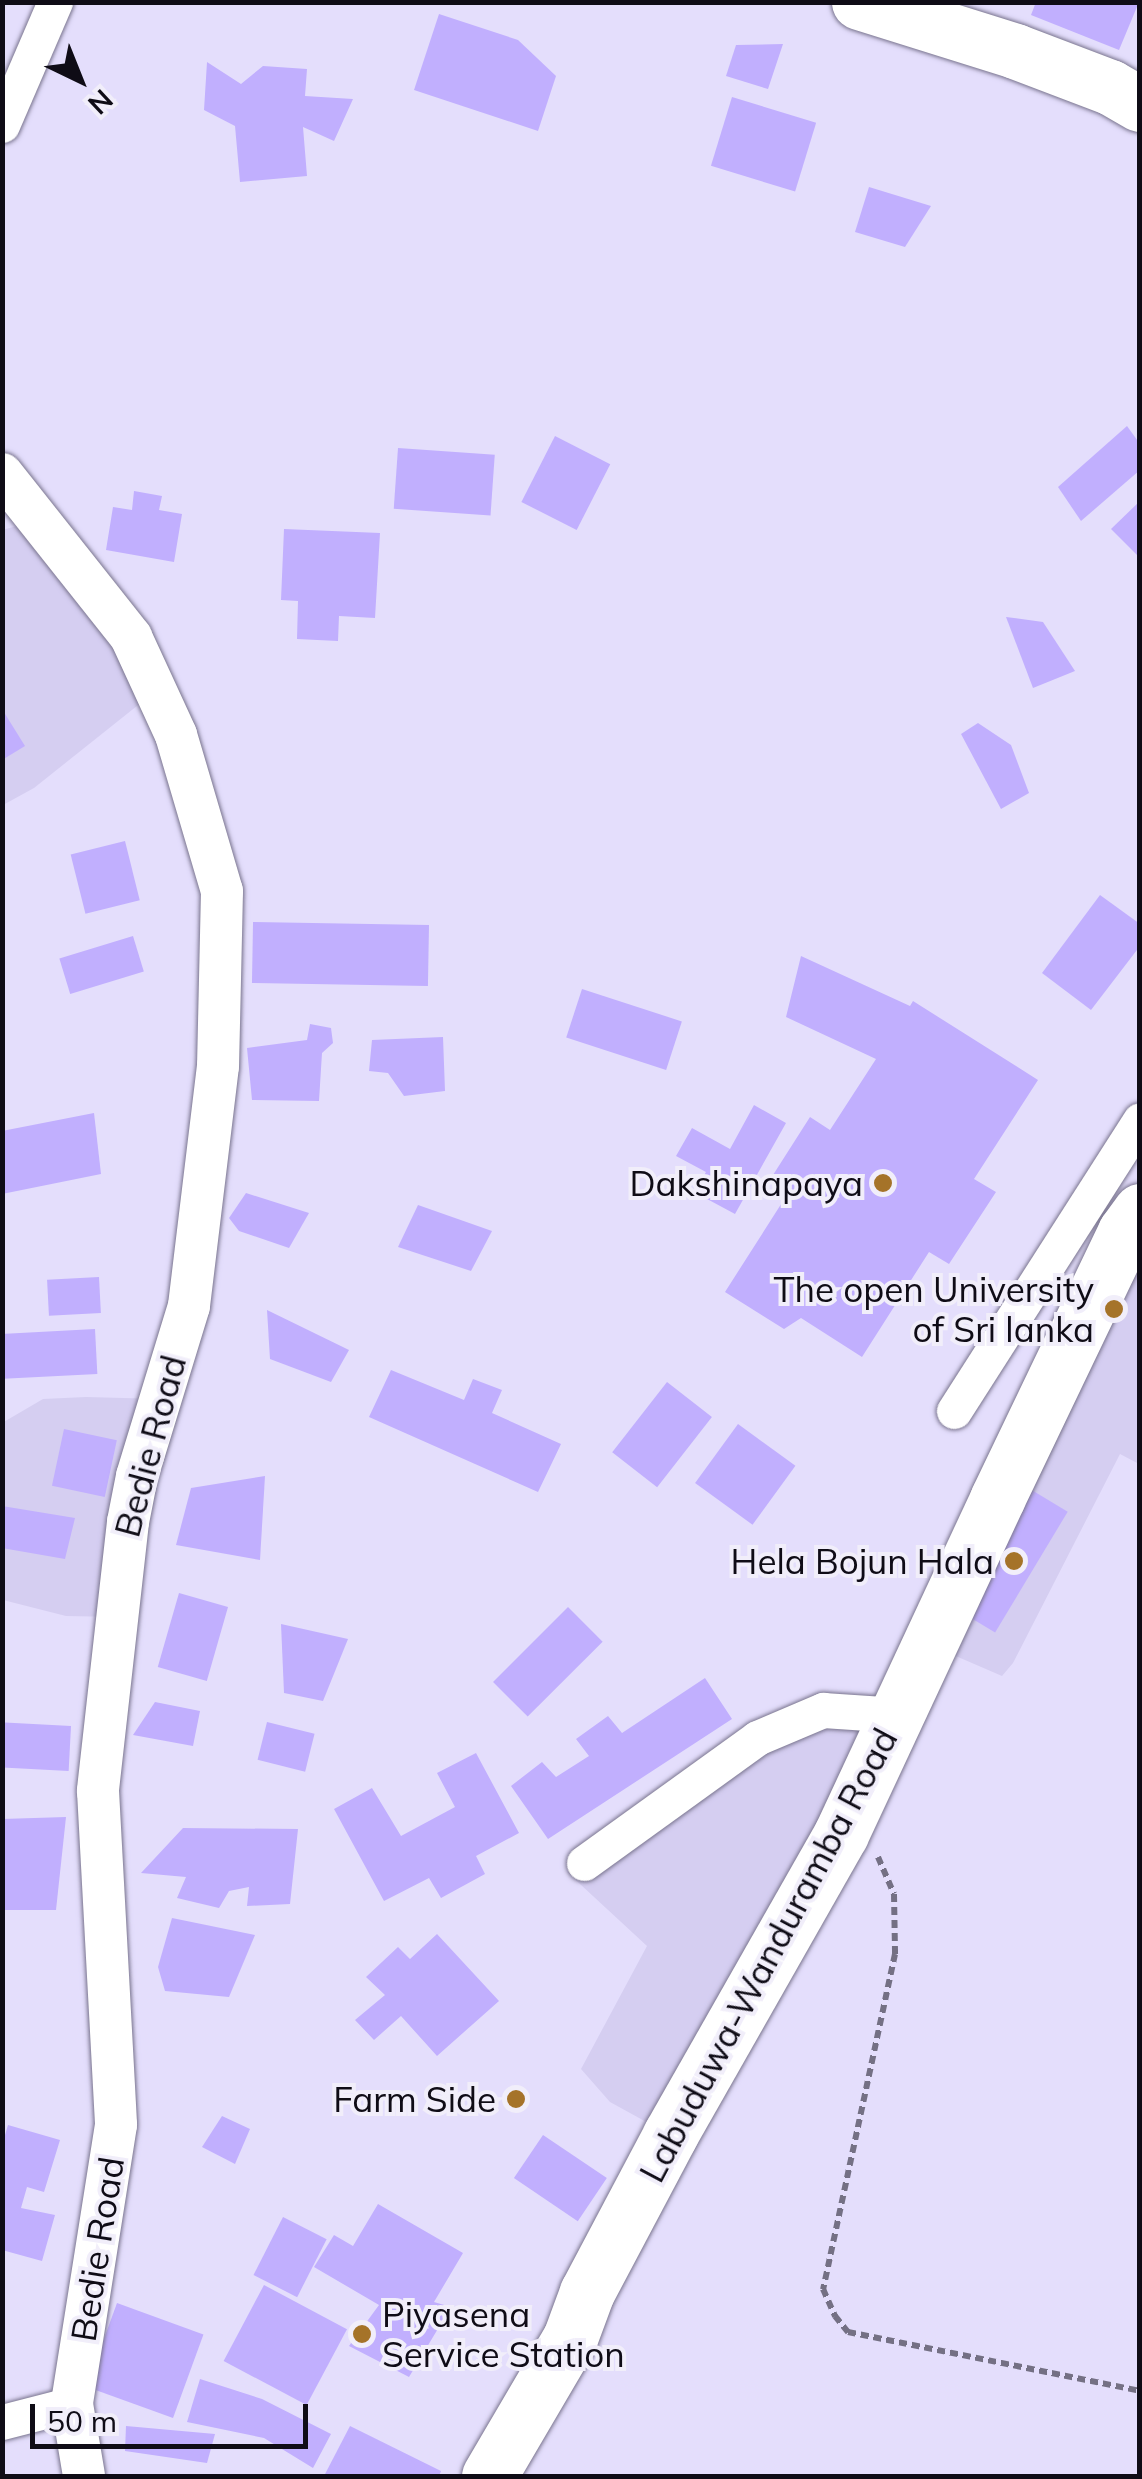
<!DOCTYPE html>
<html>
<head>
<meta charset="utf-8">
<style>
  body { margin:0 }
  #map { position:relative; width:1142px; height:2479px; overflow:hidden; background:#e4defc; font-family:Mulish,sans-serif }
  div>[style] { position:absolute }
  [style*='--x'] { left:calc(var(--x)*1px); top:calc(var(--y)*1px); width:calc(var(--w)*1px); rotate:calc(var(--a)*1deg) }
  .built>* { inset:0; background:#d5cef1 }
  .building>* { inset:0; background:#c1affe; transform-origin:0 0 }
  .path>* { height:6px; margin-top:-3px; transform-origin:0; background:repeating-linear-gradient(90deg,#747084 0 8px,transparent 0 13px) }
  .roads { filter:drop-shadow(0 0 2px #79748e) drop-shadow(0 0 2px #79748e) }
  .minor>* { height:35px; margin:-17.5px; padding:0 17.5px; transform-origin:17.5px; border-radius:17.5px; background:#fff }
  .tertiary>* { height:42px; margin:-21px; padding:0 21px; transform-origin:21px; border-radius:21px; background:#fff }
  .primary>* { height:55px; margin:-27.5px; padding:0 27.5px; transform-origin:27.5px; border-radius:27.5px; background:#fff }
  .dots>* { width:28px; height:28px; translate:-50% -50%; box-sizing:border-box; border:5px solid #f1eefa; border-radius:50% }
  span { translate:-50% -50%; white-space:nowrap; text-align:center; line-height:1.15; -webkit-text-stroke:8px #f1eefa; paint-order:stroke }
  .poi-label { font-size:35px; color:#0f0c16 }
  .right { translate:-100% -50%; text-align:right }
  .left { translate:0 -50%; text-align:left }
  .street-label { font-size:35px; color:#0f0c16 }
  .frame { position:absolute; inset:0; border:5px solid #0f0c16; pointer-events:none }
  .north { position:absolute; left:30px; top:30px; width:100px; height:100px; -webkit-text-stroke:8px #f1eefa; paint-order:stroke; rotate:137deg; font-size:28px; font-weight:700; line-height:40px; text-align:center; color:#0f0c16 }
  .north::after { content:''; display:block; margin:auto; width:35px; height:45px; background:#0f0c16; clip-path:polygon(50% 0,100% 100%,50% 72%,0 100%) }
  .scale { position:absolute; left:30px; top:2404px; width:278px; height:45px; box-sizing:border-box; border:5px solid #0f0c16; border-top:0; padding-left:12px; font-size:30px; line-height:35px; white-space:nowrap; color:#0f0c16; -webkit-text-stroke:8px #f1eefa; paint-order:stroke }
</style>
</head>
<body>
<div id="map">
  <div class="built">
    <i style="clip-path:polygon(40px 520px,157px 690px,34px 788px,3px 805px,2px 530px)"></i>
    <i style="clip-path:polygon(1139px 1211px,1139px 1464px,1120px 1454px,1013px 1663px,1002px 1676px,928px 1644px)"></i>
    <i style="clip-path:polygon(86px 1397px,161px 1399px,118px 1617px,66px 1616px,3px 1600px,2px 1423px,43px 1399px)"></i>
    <i style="clip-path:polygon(898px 1715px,670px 2135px,610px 2102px,581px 2069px,647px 1946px,567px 1872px,757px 1738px)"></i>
  </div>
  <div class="building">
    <i style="clip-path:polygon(1036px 2px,1139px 2px,1119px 50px,1031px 15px)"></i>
    <i style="clip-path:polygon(439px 14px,518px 40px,556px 76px,538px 131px,414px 90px)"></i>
    <i style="clip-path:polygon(783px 44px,768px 89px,726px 76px,736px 45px)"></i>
    <i style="clip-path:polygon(207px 62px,241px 84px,263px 66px,307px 69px,305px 96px,353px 99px,334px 141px,303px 127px,307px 176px,240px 182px,235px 126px,204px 110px)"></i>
    <i style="left:732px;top:97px;width:88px;height:72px;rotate:17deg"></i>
    <i style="clip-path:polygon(869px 187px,931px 206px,905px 247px,855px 232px)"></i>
    <i style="clip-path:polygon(1127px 426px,1140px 444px,1140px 470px,1081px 521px,1058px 487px)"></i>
    <i style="left:555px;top:436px;width:62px;height:74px;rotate:27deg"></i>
    <i style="left:398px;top:448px;width:97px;height:61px;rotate:4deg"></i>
    <i style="clip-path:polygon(134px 491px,162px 496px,159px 510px,182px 514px,174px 562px,106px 550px,113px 507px,132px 510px)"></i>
    <i style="clip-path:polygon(1140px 501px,1140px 558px,1111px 529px)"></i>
    <i style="clip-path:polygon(284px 529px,380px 533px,375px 618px,339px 616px,338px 641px,297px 639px,298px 601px,281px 600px)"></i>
    <i style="clip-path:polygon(1006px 617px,1043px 622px,1075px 671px,1033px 688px)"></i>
    <i style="clip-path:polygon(2px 709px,25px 746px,2px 760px)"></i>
    <i style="clip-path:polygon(978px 723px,1011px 745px,1029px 793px,1001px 809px,961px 734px)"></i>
    <i style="left:125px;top:841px;width:61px;height:56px;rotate:76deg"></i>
    <i style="clip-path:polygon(1100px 895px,1140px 924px,1140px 946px,1091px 1010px,1042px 973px)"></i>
    <i style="left:429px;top:925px;width:61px;height:176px;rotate:91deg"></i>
    <i style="left:133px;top:936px;width:37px;height:77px;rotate:73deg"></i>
    <i style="clip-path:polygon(801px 956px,910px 1006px,913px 1001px,1038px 1080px,974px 1179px,996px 1192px,949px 1264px,929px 1252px,862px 1357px,801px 1318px,784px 1329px,725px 1292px,792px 1187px,773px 1175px,810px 1117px,830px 1130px,876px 1059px,786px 1017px)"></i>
    <i style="left:582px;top:989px;width:105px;height:51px;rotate:18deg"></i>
    <i style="clip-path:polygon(310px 1024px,331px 1028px,333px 1043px,322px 1053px,319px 1101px,252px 1100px,247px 1048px,307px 1040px)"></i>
    <i style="clip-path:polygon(443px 1037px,445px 1091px,404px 1096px,388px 1073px,369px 1071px,372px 1040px)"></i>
    <i style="clip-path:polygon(754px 1105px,786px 1123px,735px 1214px,694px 1192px,706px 1172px,676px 1156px,692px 1128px,730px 1149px)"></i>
    <i style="clip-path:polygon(94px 1113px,101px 1174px,2px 1194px,2px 1131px)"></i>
    <i style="clip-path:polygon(246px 1193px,309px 1213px,289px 1248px,239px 1231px,229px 1218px)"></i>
    <i style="clip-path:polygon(418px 1205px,492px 1231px,471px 1271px,398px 1247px)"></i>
    <i style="left:99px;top:1277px;width:36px;height:52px;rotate:87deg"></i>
    <i style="clip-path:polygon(267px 1310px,349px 1350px,331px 1382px,270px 1359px)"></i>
    <i style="left:95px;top:1329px;width:45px;height:94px;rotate:87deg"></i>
    <i style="clip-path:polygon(391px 1370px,464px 1400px,473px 1379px,502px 1390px,492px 1413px,561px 1444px,538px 1492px,369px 1417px)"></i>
    <i style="left:667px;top:1382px;width:57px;height:89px;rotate:38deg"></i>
    <i style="left:738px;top:1424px;width:71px;height:73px;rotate:36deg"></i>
    <i style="left:64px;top:1429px;width:54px;height:58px;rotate:12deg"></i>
    <i style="clip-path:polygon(265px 1476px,260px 1560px,176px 1545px,191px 1488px)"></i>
    <i style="left:1030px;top:1489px;width:44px;height:141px;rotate:31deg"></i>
    <i style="clip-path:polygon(2px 1506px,75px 1518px,65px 1559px,2px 1548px)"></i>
    <i style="left:179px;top:1593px;width:51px;height:77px;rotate:16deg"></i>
    <i style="left:568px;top:1607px;width:49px;height:106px;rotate:45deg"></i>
    <i style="clip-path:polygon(281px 1624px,348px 1639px,323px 1701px,284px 1693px)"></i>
    <i style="clip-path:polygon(705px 1678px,732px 1719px,548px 1839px,511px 1786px,542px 1762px,556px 1777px,589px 1756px,576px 1739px,608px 1716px,622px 1733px)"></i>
    <i style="clip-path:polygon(155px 1702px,200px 1711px,193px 1746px,133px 1735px)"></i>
    <i style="left:267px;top:1722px;width:49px;height:39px;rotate:14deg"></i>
    <i style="left:71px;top:1726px;width:45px;height:66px;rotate:93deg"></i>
    <i style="clip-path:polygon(476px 1753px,519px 1833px,476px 1856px,485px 1874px,441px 1898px,429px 1878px,384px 1901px,334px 1809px,372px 1788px,401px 1836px,455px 1807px,437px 1773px)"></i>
    <i style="clip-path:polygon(66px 1817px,56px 1910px,2px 1910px,2px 1819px)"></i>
    <i style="clip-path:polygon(183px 1828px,298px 1829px,290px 1904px,247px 1906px,249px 1887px,229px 1891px,219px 1908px,177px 1898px,186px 1877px,141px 1873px)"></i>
    <i style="clip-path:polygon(172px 1918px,255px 1935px,229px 1997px,165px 1991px,158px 1967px)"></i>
    <i style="clip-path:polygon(437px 1934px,499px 2001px,437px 2056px,401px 2016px,374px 2040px,355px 2020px,385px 1995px,366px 1977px,398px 1947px,410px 1959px)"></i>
    <i style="clip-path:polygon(222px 2116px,250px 2129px,235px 2164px,202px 2147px)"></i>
    <i style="clip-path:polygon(8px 2125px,60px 2140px,44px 2192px,27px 2187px,21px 2208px,55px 2215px,42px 2261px,2px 2250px,2px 2145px)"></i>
    <i style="left:543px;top:2135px;width:77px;height:52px;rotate:34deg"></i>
    <i style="clip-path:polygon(378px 2204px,463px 2253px,434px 2302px,451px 2307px,409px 2377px,349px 2346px,379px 2305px,314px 2267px,334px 2235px,353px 2246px)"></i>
    <i style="left:283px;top:2217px;width:49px;height:65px;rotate:27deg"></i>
    <i style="left:264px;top:2285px;width:94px;height:86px;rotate:28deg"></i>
    <i style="left:117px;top:2303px;width:92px;height:89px;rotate:20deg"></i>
    <i style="clip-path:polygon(200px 2379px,262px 2399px,331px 2434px,313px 2468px,264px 2438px,187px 2422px)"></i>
    <i style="clip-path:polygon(126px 2426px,215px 2434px,207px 2463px,125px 2451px)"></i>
    <i style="clip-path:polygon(350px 2426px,441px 2471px,439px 2476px,324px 2476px)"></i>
  </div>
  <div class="path">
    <i style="--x:878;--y:1857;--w:40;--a:66.6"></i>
    <i style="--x:894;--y:1894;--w:60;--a:89"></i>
    <i style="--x:895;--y:1954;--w:343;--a:102.1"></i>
    <i style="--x:823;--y:2289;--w:30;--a:66"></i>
    <i style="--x:835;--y:2316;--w:21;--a:51"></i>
    <i style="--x:848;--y:2332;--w:298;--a:11.4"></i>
  </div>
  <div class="roads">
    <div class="minor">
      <i style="--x:2;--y:125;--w:134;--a:-66.7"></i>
      <i style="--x:954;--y:1411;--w:345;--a:-57.4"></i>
      <i style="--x:584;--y:1863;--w:213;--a:-35.8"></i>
      <i style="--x:757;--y:1738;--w:72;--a:-23"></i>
      <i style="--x:823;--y:1710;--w:75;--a:3.8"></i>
      <i style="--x:2;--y:2422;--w:72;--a:-14.4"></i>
    </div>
    <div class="tertiary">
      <i style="--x:2;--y:474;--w:208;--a:51.6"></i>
      <i style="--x:131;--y:637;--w:108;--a:65.3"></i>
      <i style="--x:176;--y:735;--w:163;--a:73.6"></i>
      <i style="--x:222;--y:891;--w:175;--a:91.3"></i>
      <i style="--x:218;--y:1066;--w:242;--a:96.9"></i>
      <i style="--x:189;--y:1306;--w:178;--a:107"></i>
      <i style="--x:137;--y:1476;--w:47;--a:101.1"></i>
      <i style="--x:128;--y:1522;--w:271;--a:96.4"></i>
      <i style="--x:98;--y:1791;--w:334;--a:86.9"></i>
      <i style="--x:116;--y:2125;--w:282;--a:99"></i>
      <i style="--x:72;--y:2404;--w:73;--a:80.5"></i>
    </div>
    <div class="primary">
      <i style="--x:859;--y:2;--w:164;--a:17.4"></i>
      <i style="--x:1015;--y:51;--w:102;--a:20.8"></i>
      <i style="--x:1110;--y:87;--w:34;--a:30"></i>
      <i style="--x:489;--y:2476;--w:160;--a:-59.6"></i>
      <i style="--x:570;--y:2338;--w:49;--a:-69.7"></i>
      <i style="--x:587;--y:2292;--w:178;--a:-62.1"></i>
      <i style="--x:670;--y:2135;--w:346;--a:-60.4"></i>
      <i style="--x:841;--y:1834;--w:370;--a:-65"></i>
      <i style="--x:997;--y:1499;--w:296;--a:-64.4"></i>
      <i style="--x:1125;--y:1232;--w:26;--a:-54"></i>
    </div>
  </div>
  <div class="dots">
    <i style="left:883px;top:1183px;background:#a57329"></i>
    <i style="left:1114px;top:1309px;background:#a57329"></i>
    <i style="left:1014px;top:1561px;background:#a57329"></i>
    <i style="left:516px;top:2099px;background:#a57329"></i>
    <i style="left:362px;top:2334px;background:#a57329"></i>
  </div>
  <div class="poi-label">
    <span class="right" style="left:863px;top:1183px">Dakshinapaya</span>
    <span class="right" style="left:1094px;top:1309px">The open University<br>of Sri lanka</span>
    <span class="right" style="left:994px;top:1561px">Hela Bojun Hala</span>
    <span class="right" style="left:496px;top:2099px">Farm Side</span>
    <span class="left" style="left:382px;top:2334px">Piyasena<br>Service Station</span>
  </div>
  <div class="street-label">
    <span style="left:150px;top:1446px;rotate:-75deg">Bedie Road</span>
    <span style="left:768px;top:1955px;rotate:-62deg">Labuduwa-Wanduramba Road</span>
    <span style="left:97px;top:2249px;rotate:-81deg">Bedie Road</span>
  </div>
  <div class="frame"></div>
  <div class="north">N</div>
  <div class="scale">50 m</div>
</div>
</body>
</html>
